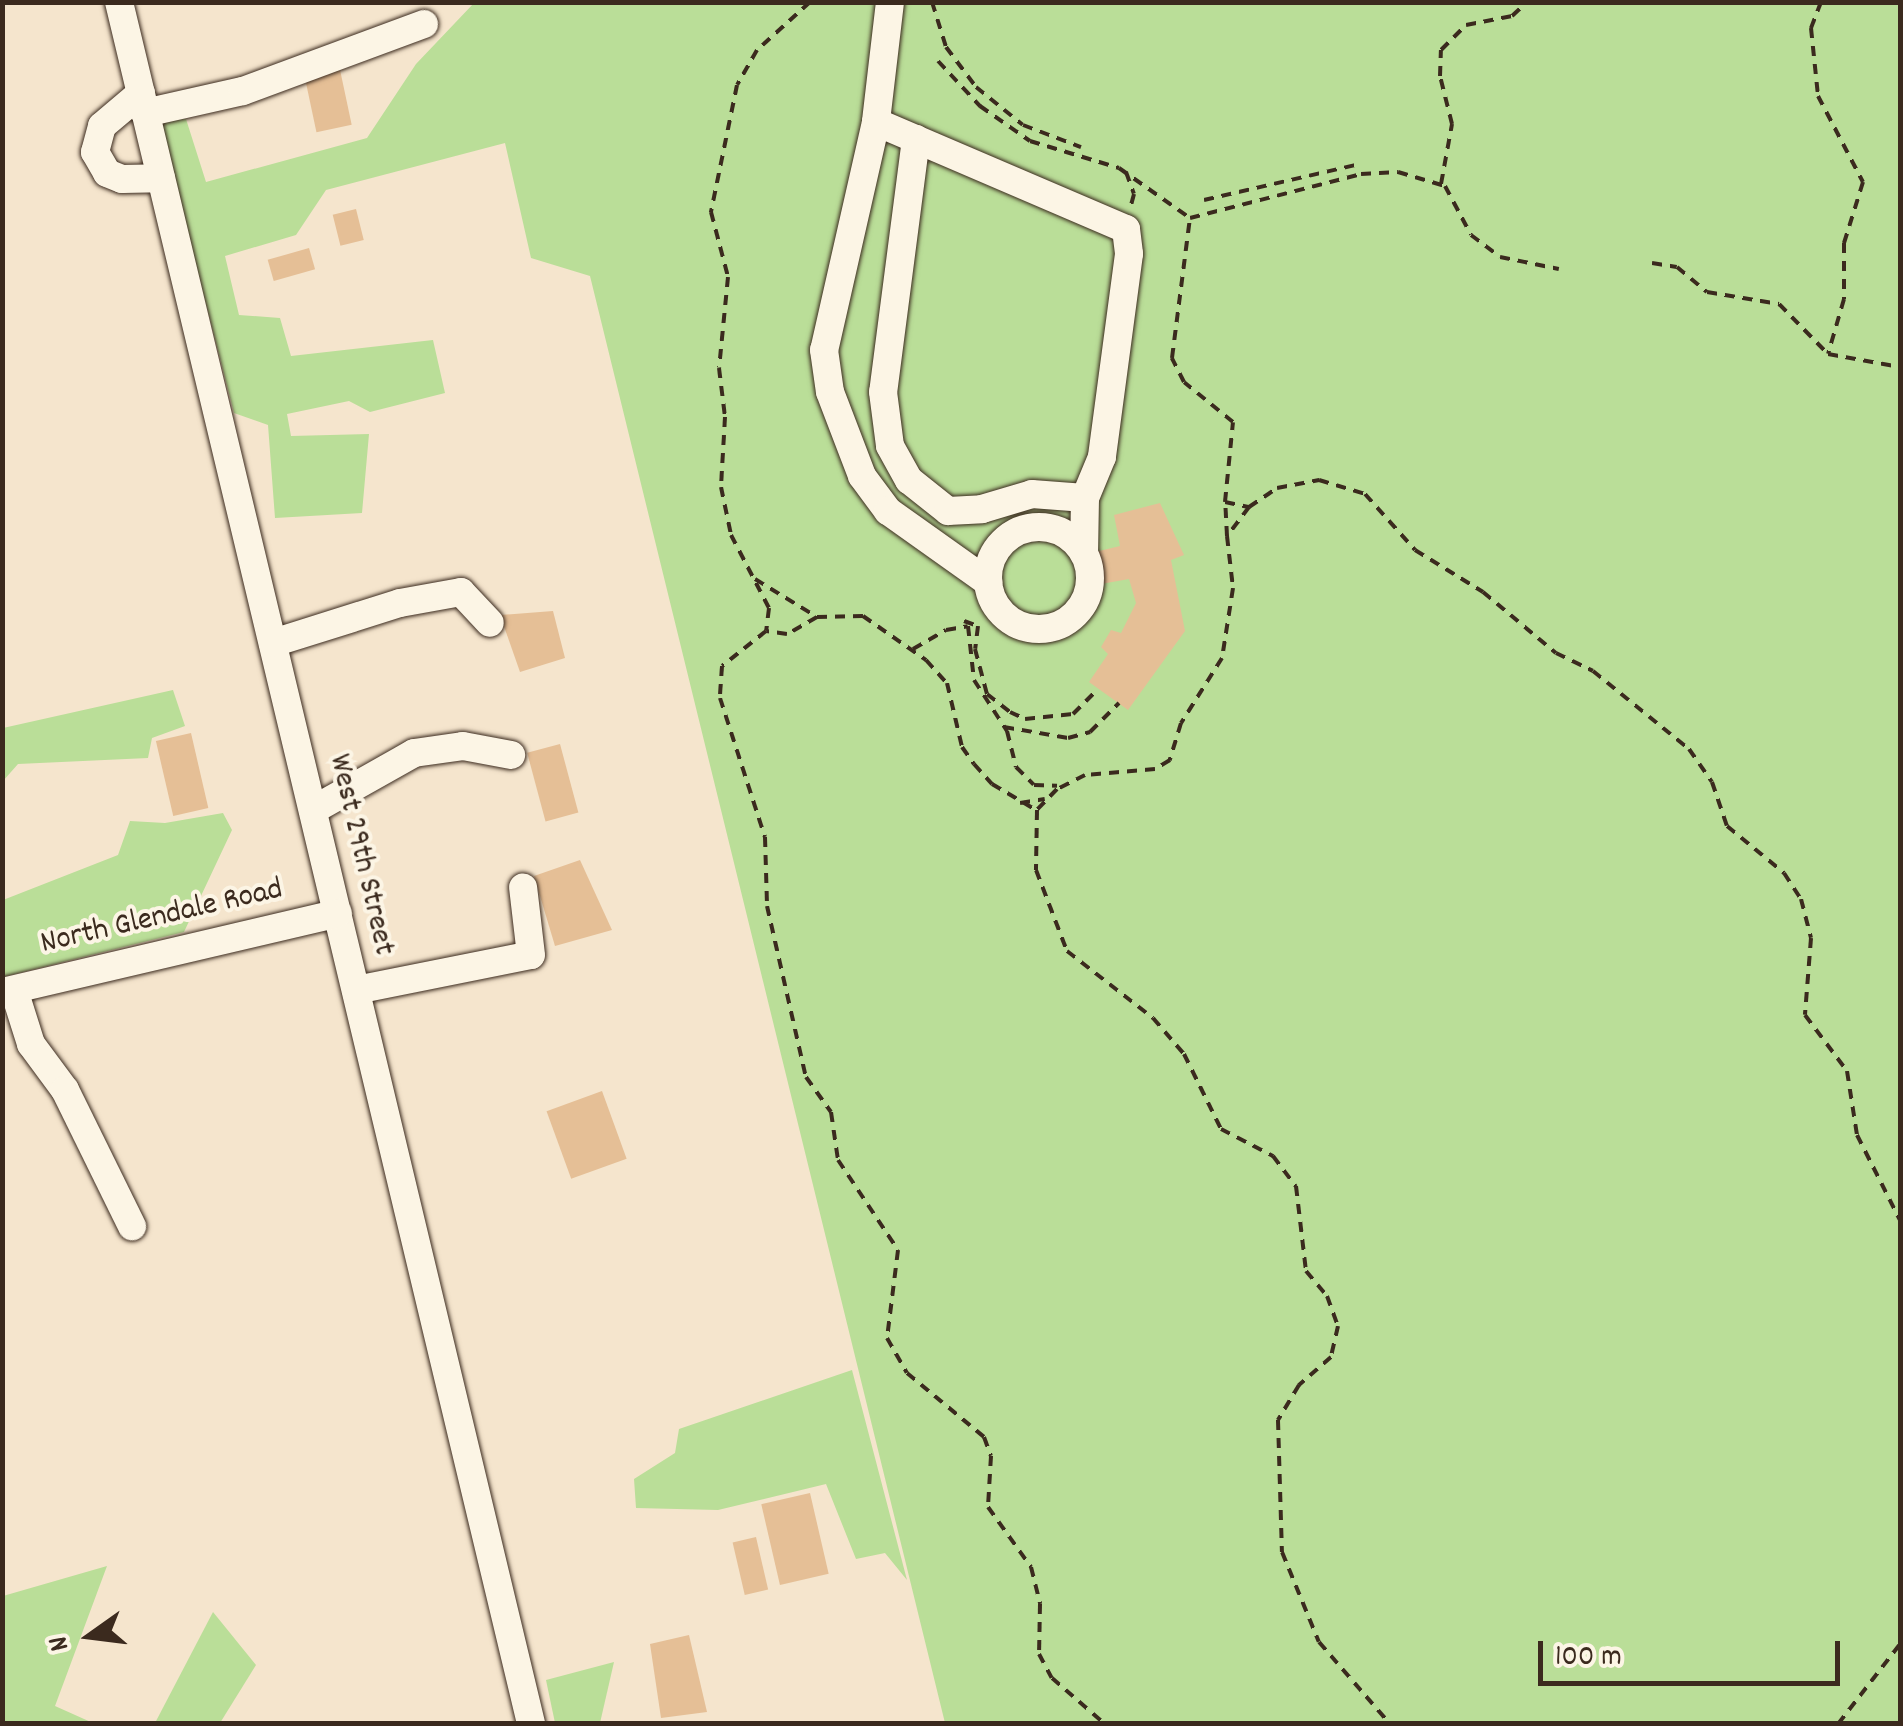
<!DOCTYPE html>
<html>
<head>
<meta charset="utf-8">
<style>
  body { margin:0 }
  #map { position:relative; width:1903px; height:1726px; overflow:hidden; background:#f5e5cd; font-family:Dekko,sans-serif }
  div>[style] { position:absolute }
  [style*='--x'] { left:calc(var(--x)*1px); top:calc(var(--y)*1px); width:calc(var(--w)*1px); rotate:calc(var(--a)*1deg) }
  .green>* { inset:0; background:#bade98 }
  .building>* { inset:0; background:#e5bf96; transform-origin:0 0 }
  .path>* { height:4px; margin-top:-2px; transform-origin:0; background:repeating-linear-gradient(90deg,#3b2a1e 0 10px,transparent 0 18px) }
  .roads { filter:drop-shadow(0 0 2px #3b2a1e) drop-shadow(0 0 2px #3b2a1e) }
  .minor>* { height:28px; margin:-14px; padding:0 14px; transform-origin:14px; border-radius:14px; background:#fcf5e5 }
  .minor>.ring { margin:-14px; padding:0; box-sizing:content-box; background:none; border:28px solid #fcf5e5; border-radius:50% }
  span { translate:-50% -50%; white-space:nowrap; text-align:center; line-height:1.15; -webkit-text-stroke:8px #fcf5e5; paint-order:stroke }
  .street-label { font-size:32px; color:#3b2a1e }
  .frame { position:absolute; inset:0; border:5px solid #3b2a1e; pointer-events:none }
  .north { position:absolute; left:40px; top:1586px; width:100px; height:100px; -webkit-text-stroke:8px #fcf5e5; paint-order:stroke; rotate:256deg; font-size:28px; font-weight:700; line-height:40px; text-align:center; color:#3b2a1e }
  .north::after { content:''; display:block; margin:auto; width:35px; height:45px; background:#3b2a1e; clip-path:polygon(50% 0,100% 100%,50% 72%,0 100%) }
  .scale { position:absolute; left:1538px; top:1641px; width:302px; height:45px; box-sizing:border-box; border:5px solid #3b2a1e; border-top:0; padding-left:12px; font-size:30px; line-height:35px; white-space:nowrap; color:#3b2a1e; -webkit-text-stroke:8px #fcf5e5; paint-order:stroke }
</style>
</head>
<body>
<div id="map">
  <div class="green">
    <i style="clip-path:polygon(474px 3px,1900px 3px,1900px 1723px,945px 1723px,590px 276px,531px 258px,505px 143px,326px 190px,296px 235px,225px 256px,239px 315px,280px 318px,291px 356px,433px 340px,445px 393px,370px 412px,349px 401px,287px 414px,291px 436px,369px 434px,362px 513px,275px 518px,268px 425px,234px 413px,159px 121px,186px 119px,206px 182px,367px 138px,416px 64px)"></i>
    <i style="clip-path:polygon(173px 690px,185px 726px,152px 738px,148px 758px,18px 764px,3px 781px,3px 728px)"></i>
    <i style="clip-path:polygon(223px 813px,232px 830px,184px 932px,3px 977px,3px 900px,118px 855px,130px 821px,165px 823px)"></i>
    <i style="clip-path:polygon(852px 1370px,907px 1580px,885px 1553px,856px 1559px,826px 1484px,718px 1510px,636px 1508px,634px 1479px,675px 1453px,679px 1429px)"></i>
    <i style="clip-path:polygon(107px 1566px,55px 1706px,93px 1723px,3px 1723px,3px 1596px)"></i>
    <i style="clip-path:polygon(213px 1612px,256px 1665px,220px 1723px,155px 1723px)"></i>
    <i style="clip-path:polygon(614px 1662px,600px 1723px,555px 1723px,546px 1680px)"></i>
  </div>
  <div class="building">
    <i style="left:339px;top:65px;width:61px;height:36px;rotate:78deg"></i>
    <i style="left:356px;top:209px;width:32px;height:24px;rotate:76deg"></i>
    <i style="left:309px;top:248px;width:22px;height:43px;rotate:74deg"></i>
    <i style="clip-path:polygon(1160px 503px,1184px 555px,1171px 560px,1185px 631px,1128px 710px,1089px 682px,1108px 654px,1101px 647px,1111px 630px,1121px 633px,1136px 603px,1129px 579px,1101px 584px,1095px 552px,1120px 546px,1114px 515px)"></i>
    <i style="clip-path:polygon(553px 611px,565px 658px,520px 672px,500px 615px)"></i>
    <i style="left:191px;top:733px;width:77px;height:36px;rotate:77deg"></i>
    <i style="left:560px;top:744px;width:71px;height:34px;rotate:75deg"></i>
    <i style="clip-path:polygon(580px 860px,612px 930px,555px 946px,534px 876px)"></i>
    <i style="left:602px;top:1091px;width:72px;height:59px;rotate:70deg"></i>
    <i style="left:810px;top:1493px;width:83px;height:50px;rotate:77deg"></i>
    <i style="left:756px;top:1537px;width:54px;height:24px;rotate:77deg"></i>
    <i style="clip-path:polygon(689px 1635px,707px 1712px,661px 1718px,650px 1644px)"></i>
  </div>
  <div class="path">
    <i style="--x:810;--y:2;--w:72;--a:137.8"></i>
    <i style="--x:757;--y:50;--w:40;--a:119.7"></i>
    <i style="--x:737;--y:85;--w:130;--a:101.6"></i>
    <i style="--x:711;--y:212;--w:67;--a:75.3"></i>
    <i style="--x:728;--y:277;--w:91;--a:95.6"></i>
    <i style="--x:719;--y:368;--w:49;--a:83"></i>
    <i style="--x:725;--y:417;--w:70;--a:93.3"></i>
    <i style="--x:721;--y:487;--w:49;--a:78.2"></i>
    <i style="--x:731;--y:535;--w:82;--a:62.5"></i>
    <i style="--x:769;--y:608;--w:23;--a:97"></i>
    <i style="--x:766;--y:631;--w:56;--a:141.5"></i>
    <i style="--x:722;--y:666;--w:32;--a:94"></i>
    <i style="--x:720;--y:698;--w:146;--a:72.1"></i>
    <i style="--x:765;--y:837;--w:69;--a:88.3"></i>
    <i style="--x:767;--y:906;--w:175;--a:77.2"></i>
    <i style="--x:806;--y:1077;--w:43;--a:54.5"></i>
    <i style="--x:831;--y:1112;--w:49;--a:81.7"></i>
    <i style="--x:838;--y:1160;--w:108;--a:56.3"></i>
    <i style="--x:898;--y:1250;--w:89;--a:97.1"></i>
    <i style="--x:887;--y:1338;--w:40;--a:60.3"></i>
    <i style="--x:907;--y:1373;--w:100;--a:39.7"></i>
    <i style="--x:984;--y:1437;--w:20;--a:70"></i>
    <i style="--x:991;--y:1456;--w:51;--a:93.4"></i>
    <i style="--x:988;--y:1507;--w:74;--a:54.4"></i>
    <i style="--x:1031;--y:1567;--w:38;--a:76"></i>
    <i style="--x:1040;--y:1604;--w:50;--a:91.1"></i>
    <i style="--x:1039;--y:1654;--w:27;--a:62"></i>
    <i style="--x:1052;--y:1678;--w:70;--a:41"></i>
    <i style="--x:932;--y:2;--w:47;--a:72.7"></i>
    <i style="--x:946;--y:47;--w:50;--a:53.1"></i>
    <i style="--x:976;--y:87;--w:60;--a:39"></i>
    <i style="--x:1023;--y:125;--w:62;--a:20.8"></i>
    <i style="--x:1821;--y:2;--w:28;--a:111"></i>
    <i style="--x:1811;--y:28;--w:68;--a:84.1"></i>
    <i style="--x:1818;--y:96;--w:97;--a:62.4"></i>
    <i style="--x:1863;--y:182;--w:64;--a:107.3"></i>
    <i style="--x:1844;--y:243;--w:56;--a:90"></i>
    <i style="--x:1844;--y:299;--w:57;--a:106.2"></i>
    <i style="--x:938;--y:61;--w:62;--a:47"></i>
    <i style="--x:980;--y:106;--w:61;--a:35"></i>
    <i style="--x:1030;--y:141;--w:93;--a:16.9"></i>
    <i style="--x:1119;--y:168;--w:87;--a:35.2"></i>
    <i style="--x:1126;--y:172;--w:23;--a:70"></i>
    <i style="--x:1134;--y:194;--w:11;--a:105"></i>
    <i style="--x:1441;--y:184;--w:61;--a:-79.6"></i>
    <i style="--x:1452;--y:124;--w:49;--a:-104"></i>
    <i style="--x:1440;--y:76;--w:26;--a:-88"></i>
    <i style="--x:1441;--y:50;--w:35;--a:-45"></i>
    <i style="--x:1466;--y:25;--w:47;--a:-11.1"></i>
    <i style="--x:1512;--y:16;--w:21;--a:-43"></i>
    <i style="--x:1204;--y:200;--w:156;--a:-13"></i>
    <i style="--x:1652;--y:263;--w:25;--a:9"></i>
    <i style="--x:1677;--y:267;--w:39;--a:40"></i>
    <i style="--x:1707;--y:292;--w:73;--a:9.5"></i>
    <i style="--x:1779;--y:304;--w:70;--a:45.6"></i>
    <i style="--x:1828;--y:354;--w:73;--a:10.2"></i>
    <i style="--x:1225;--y:502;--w:80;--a:-84.3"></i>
    <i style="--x:1233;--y:422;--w:63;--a:-140.8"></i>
    <i style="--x:1184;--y:382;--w:27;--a:-117"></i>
    <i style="--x:1172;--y:358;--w:141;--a:-82.7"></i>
    <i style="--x:1190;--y:218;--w:177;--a:-14.4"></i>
    <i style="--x:1361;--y:174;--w:37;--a:-3"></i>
    <i style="--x:1398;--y:172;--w:49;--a:16.6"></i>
    <i style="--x:1445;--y:186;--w:55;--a:62"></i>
    <i style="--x:1471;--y:235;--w:36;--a:37"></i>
    <i style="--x:1500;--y:257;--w:60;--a:11.5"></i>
    <i style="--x:1249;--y:507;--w:36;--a:127"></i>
    <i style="--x:1227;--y:536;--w:34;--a:-93"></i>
    <i style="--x:1225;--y:502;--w:25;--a:12"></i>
    <i style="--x:1249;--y:507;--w:34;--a:-34"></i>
    <i style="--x:1277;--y:488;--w:43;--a:-10.8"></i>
    <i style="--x:1319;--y:480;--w:48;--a:16.9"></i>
    <i style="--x:1365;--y:494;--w:75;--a:48.2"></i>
    <i style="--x:1415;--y:550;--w:80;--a:31.7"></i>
    <i style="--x:1483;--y:592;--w:95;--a:39.9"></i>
    <i style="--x:1556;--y:653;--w:41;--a:25.9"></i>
    <i style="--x:1593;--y:671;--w:124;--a:39.1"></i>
    <i style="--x:1689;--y:749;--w:40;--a:55.1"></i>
    <i style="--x:1712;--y:782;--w:46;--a:71.2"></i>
    <i style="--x:1727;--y:826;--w:74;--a:39.5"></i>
    <i style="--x:1784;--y:873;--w:31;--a:57"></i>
    <i style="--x:1801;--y:899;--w:40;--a:75.6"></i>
    <i style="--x:1811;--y:938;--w:77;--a:94.5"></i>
    <i style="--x:1805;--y:1015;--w:70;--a:53.1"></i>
    <i style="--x:1847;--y:1071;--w:65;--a:81.1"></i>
    <i style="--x:1857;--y:1135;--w:95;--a:63.2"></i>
    <i style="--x:1227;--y:536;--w:52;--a:83.4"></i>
    <i style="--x:1233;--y:588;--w:71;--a:98.9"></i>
    <i style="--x:1222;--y:658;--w:77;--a:122.2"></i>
    <i style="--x:1181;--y:723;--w:39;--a:107"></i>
    <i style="--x:1170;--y:760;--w:17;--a:149"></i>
    <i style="--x:1155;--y:769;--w:70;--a:175.1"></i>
    <i style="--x:1085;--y:775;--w:31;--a:153"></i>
    <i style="--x:1057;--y:789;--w:29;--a:134"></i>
    <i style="--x:1037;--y:810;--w:60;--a:91"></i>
    <i style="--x:1036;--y:870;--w:87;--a:69.1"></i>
    <i style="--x:1067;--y:951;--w:109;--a:37.9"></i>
    <i style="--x:1153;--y:1018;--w:48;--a:49.3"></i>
    <i style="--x:1184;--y:1054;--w:84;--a:63.7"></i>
    <i style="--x:1221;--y:1129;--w:59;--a:27.4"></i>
    <i style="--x:1273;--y:1156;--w:38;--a:53"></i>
    <i style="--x:1296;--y:1186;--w:86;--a:83.3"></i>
    <i style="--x:1306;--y:1271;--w:33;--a:50"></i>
    <i style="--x:1327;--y:1296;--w:32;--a:70"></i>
    <i style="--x:1338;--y:1326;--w:32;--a:103"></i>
    <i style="--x:1331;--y:1357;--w:43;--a:138.8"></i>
    <i style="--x:1299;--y:1385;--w:41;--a:121"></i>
    <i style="--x:1278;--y:1420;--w:132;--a:88.3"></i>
    <i style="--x:1282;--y:1552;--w:97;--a:67.7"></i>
    <i style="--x:1319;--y:1642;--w:108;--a:49.1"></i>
    <i style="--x:755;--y:579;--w:73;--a:31.5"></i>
    <i style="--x:817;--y:617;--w:34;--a:150"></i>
    <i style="--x:787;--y:634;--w:21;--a:-172"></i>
    <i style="--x:817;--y:617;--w:46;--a:-1.2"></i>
    <i style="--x:863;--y:616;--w:77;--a:34.9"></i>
    <i style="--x:926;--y:660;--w:31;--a:48"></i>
    <i style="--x:947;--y:683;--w:66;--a:76.8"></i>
    <i style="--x:962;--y:747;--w:21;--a:55"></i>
    <i style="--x:974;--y:764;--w:27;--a:48"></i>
    <i style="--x:992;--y:784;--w:51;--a:30.6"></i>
    <i style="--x:964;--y:621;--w:15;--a:20"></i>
    <i style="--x:978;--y:626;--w:23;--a:97"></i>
    <i style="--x:975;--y:649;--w:47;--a:75.1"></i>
    <i style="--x:987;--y:694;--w:29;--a:38"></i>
    <i style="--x:1010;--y:712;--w:17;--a:25"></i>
    <i style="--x:1025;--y:719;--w:48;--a:-5.9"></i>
    <i style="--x:1073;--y:714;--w:35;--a:-45"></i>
    <i style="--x:913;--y:649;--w:38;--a:-30"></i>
    <i style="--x:946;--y:630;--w:22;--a:-10"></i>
    <i style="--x:968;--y:626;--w:54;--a:83.7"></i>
    <i style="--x:974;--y:680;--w:61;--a:57.1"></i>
    <i style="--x:1007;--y:731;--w:37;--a:76"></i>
    <i style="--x:1016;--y:767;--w:25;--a:45"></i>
    <i style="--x:1034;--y:785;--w:23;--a:2"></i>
    <i style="--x:1004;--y:727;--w:65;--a:9.8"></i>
    <i style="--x:1068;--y:738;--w:23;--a:-15"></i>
    <i style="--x:1090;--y:732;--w:41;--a:-45"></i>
    <i style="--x:1020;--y:803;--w:25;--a:-9"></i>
    <i style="--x:1838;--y:1724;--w:101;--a:-52.2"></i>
  </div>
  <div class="roads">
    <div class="minor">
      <i style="--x:119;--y:2;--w:1771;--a:76.54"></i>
      <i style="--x:890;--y:2;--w:121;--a:96.7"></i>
      <i style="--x:876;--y:122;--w:234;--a:102.8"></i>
      <i style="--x:824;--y:350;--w:42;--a:81.9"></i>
      <i style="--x:830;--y:392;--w:90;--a:69.1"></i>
      <i style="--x:862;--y:476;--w:44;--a:53.4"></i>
      <i style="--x:888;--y:511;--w:123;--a:35.4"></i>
      <i style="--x:141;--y:93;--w:51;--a:139.8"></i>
      <i style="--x:102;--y:126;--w:27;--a:105"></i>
      <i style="--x:95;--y:152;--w:24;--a:60"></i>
      <i style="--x:107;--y:173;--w:16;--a:22"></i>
      <i style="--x:122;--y:179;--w:39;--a:-1"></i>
      <i style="--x:145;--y:113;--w:100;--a:-12.7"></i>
      <i style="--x:243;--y:91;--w:193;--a:-20.3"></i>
      <i style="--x:876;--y:122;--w:272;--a:23.2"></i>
      <i style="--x:1126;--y:229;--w:25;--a:83"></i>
      <i style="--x:1129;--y:254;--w:205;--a:97.6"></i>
      <i style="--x:1102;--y:457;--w:44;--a:112.5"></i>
      <i style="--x:1085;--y:498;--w:55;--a:91"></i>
      <i style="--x:916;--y:139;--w:255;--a:97.4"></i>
      <i style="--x:883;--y:392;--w:54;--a:82.6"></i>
      <i style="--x:890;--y:446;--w:39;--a:61"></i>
      <i style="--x:909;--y:480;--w:50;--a:38.5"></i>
      <i style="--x:948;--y:511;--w:34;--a:-3"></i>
      <i style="--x:982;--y:509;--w:52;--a:-16.7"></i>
      <i style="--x:1032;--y:494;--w:53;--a:4.3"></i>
      <i class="ring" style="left:988px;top:527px;width:74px;height:74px"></i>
      <i style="--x:273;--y:643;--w:133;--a:-17.5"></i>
      <i style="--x:400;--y:603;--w:62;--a:-10.2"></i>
      <i style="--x:461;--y:592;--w:42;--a:46.9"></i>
      <i style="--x:313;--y:810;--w:116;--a:-29.4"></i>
      <i style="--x:414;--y:753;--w:49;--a:-8.1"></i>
      <i style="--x:463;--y:746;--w:49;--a:10.6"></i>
      <i style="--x:14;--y:990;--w:57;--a:72.5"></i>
      <i style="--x:31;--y:1044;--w:57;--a:53.5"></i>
      <i style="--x:65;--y:1090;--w:152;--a:63.8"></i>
      <i style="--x:356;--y:990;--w:178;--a:-11.3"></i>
      <i style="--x:531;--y:955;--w:68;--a:-96.7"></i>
      <i style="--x:2;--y:992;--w:345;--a:-13.2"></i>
    </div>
  </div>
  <div class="street-label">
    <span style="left:360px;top:855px;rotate:77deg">West 29th Street</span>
    <span style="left:162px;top:918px;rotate:-13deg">North Glendale Road</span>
  </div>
  <div class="frame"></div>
  <div class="north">N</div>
  <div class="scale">100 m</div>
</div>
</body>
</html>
